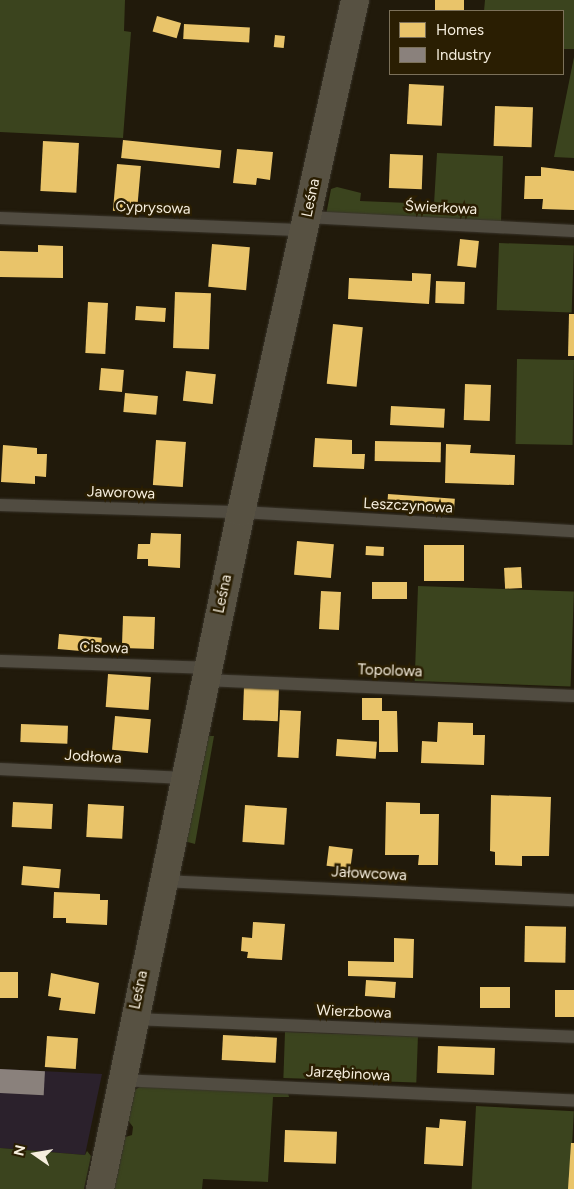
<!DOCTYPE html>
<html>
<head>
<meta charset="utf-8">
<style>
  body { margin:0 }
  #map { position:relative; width:574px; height:1189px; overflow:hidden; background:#211a0b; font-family:Figtree,sans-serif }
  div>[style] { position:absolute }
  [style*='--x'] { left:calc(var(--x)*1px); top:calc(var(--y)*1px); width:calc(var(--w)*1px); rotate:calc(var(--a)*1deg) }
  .industrial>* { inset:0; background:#2b212c }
  .green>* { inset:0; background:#3b441e; transform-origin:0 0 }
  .homes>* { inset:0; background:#e9c46a; transform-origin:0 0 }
  .industry>* { inset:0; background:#8a817c; transform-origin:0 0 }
  .roads { filter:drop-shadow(0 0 1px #39342a) drop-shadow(0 0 1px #39342a) }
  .lane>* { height:12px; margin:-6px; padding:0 6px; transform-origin:6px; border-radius:6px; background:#514c41 }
  .secondary>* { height:28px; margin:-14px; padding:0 14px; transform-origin:14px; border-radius:14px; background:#575142 }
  span { translate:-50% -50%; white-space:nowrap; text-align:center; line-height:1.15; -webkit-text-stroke:5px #2a1e02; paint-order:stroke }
  .street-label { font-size:15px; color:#f6eede }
  .legend { position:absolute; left:389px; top:10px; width:175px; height:65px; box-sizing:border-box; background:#2a1e02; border:1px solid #7c715a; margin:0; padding:6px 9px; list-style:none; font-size:15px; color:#f6eede }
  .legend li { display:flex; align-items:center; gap:10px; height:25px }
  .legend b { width:25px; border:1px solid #7c715a }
  .north { position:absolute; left:10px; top:1129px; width:50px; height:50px; -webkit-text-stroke:4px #2a1e02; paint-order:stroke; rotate:283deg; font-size:14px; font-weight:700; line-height:20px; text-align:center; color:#f6eede }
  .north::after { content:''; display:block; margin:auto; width:18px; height:22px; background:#f6eede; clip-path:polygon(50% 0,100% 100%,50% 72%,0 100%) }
</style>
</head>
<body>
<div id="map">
  <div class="industrial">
    <i style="clip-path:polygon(0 1069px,102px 1074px,85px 1155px,0 1148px)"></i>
  </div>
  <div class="green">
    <i style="clip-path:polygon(0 0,125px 0,124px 31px,131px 32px,123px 138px,0 132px)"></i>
    <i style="clip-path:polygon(485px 0,574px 0,574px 49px,563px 49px,563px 11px,484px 11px)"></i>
    <i style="clip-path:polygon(574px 57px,574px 158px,554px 157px)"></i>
    <i style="clip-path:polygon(437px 153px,503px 156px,501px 222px,326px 215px,331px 189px,337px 187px,361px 193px,360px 201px,434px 204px)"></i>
    <i style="left:499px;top:243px;width:75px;height:67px;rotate:2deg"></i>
    <i style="left:517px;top:359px;width:57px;height:85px;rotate:1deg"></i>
    <i style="left:418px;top:586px;width:156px;height:95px;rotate:2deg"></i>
    <i style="clip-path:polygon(206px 736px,214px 736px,195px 844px,184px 841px)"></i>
    <i style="left:285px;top:1032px;width:133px;height:46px;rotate:2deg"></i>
    <i style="clip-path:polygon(143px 1085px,288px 1093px,289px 1097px,273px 1097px,268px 1182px,203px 1179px,202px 1189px,112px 1189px,122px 1138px,132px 1135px,133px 1127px,127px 1119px,133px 1091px)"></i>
    <i style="left:476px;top:1106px;width:98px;height:83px;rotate:3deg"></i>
    <i style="clip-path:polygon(0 1148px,85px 1155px,87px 1151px,91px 1156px,84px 1189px,0 1189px)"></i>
  </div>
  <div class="homes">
    <i style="left:435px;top:0;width:29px;height:11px"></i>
    <i style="left:157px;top:16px;width:25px;height:16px;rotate:16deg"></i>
    <i style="left:184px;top:24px;width:66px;height:15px;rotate:3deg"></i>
    <i style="left:275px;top:35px;width:10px;height:12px;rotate:6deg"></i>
    <i style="left:409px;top:84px;width:35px;height:40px;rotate:3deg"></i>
    <i style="left:495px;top:106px;width:38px;height:40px;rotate:2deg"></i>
    <i style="left:123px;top:140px;width:99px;height:18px;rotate:6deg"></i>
    <i style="left:43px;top:141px;width:36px;height:50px;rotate:3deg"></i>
    <i style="clip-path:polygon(237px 149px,273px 152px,270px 180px,257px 178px,256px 185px,233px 183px)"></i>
    <i style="left:390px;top:154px;width:33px;height:34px;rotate:2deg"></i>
    <i style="left:117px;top:164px;width:24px;height:47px;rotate:5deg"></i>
    <i style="clip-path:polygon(541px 167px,574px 171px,574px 210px,542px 209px,543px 199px,524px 199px,525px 176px,541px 176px)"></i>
    <i style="left:460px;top:239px;width:19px;height:27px;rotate:6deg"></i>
    <i style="left:212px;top:244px;width:38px;height:43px;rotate:5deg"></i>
    <i style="clip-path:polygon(38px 245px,63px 246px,63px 278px,0 277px,0 251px,38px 252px)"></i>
    <i style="clip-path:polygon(412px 273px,431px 274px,429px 304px,348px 299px,349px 278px,412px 281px)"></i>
    <i style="left:436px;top:281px;width:29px;height:22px;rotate:2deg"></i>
    <i style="left:175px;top:292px;width:36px;height:56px;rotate:2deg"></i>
    <i style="left:88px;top:302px;width:20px;height:51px;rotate:3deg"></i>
    <i style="left:136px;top:306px;width:30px;height:14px;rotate:4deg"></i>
    <i style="clip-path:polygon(569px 314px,574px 314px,574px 356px,568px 356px)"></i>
    <i style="left:333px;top:324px;width:30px;height:60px;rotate:6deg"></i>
    <i style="left:101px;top:368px;width:23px;height:22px;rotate:5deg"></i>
    <i style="left:186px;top:371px;width:30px;height:30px;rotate:6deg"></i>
    <i style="left:465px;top:384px;width:26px;height:36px;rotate:2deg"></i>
    <i style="left:125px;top:393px;width:33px;height:19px;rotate:5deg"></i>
    <i style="left:391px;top:406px;width:54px;height:19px;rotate:3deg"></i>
    <i style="clip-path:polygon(315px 438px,352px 440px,352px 454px,365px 454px,364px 469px,313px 467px)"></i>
    <i style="left:156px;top:440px;width:30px;height:45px;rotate:4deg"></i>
    <i style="left:375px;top:441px;width:66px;height:20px;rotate:1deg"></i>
    <i style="clip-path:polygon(446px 444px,471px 445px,470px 453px,515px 455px,514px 485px,445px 483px)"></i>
    <i style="clip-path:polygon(3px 445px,37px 448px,37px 454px,47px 454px,46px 477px,35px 476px,35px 484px,1px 482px)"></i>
    <i style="left:388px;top:494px;width:67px;height:16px;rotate:4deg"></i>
    <i style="clip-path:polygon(151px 533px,181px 534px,180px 568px,148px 566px,148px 559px,137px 559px,138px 544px,150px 544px)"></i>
    <i style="left:297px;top:541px;width:37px;height:34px;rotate:5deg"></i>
    <i style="left:424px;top:545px;width:40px;height:36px"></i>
    <i style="left:366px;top:546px;width:18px;height:9px;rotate:3deg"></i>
    <i style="left:521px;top:567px;width:21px;height:17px;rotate:87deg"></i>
    <i style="left:372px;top:582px;width:35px;height:17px"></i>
    <i style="left:321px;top:591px;width:20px;height:38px;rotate:3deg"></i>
    <i style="left:123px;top:616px;width:32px;height:32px;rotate:2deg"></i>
    <i style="left:59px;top:634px;width:43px;height:15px;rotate:5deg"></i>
    <i style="left:108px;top:674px;width:43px;height:33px;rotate:4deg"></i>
    <i style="left:244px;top:686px;width:35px;height:34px;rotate:2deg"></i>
    <i style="clip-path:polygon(362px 698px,382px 698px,382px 711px,397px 711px,398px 752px,379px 752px,379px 720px,362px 720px)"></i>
    <i style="left:280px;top:710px;width:21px;height:47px;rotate:3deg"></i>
    <i style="left:115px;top:716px;width:36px;height:34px;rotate:5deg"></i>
    <i style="clip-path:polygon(438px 722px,473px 723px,473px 735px,485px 735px,484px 765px,421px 763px,422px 741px,437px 742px)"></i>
    <i style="left:21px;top:724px;width:47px;height:18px;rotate:2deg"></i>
    <i style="left:337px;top:739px;width:40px;height:17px;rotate:4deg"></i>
    <i style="clip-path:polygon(491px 795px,551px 797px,549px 856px,522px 856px,522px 866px,495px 865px,495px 852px,490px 851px)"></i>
    <i style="left:13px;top:802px;width:40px;height:25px;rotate:3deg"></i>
    <i style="clip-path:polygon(386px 802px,420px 803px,420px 814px,439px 814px,438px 865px,418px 865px,419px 855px,385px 855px)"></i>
    <i style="left:88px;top:804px;width:36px;height:33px;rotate:3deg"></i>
    <i style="left:245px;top:805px;width:42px;height:37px;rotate:4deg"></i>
    <i style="left:329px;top:846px;width:24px;height:20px;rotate:7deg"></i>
    <i style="left:23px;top:866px;width:38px;height:19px;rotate:5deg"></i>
    <i style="clip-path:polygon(54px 892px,100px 894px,100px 900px,108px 900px,107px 925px,66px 923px,66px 918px,53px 918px)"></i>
    <i style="clip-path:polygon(253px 922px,285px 924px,282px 960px,247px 958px,248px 952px,241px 951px,242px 937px,252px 938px)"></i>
    <i style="left:525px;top:926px;width:41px;height:36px;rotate:1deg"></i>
    <i style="clip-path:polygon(394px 938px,414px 939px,413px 978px,348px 976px,348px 961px,394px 962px)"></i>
    <i style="left:0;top:972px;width:18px;height:26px"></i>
    <i style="clip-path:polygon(51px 973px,99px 983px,95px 1014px,59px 1010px,61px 998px,48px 996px)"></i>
    <i style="left:366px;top:980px;width:30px;height:16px;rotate:4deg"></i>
    <i style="left:480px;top:987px;width:30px;height:21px"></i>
    <i style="left:555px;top:990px;width:19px;height:27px"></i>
    <i style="left:223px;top:1035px;width:54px;height:25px;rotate:3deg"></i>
    <i style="left:47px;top:1036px;width:31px;height:31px;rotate:4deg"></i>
    <i style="left:438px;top:1046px;width:57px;height:27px;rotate:2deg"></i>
    <i style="clip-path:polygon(440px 1119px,466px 1121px,463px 1166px,424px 1164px,426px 1127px,439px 1128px)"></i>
    <i style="left:285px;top:1130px;width:52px;height:32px;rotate:2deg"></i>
    <i style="clip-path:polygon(571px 1143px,574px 1143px,574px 1189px,568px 1189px)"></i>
  </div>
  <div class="industry">
    <i style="left:0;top:1069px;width:45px;height:24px;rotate:3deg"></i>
  </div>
  <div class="roads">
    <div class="lane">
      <i style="--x:307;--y:217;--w:267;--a:3"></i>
      <i style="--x:0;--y:218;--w:304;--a:2.3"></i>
      <i style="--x:0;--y:505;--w:241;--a:1.7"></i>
      <i style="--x:241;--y:512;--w:334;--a:3.3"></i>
      <i style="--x:0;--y:661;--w:207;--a:1.9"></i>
      <i style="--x:205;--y:680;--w:369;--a:2.5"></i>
      <i style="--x:0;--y:769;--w:184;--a:2.8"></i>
      <i style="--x:163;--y:881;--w:410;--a:2.7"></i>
      <i style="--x:133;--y:1019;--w:441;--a:2.3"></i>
      <i style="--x:120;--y:1080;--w:454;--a:2.6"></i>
    </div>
    <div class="secondary">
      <i style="--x:100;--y:1189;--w:692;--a:-78.24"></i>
      <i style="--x:241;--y:512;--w:525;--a:-77.45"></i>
    </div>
  </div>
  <div class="street-label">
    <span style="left:311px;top:198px;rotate:-78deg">Leśna</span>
    <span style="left:153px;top:208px;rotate:2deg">Cyprysowa</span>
    <span style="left:441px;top:208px;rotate:3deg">Świerkowa</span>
    <span style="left:121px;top:493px;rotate:2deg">Jaworowa</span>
    <span style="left:408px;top:506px;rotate:3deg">Leszczynowa</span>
    <span style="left:223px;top:594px;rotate:-78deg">Leśna</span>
    <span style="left:104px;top:648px;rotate:2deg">Cisowa</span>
    <span style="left:390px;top:671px;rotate:2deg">Topolowa</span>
    <span style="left:93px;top:757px;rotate:3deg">Jodłowa</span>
    <span style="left:369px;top:874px;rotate:3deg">Jałowcowa</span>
    <span style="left:139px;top:990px;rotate:-78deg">Leśna</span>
    <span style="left:354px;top:1012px;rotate:2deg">Wierzbowa</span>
    <span style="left:348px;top:1074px;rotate:3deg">Jarzębinowa</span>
  </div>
  <ul class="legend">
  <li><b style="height:14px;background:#e9c46a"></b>Homes</li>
  <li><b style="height:14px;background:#8a817c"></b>Industry</li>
  </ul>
  <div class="north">N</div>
</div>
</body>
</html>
